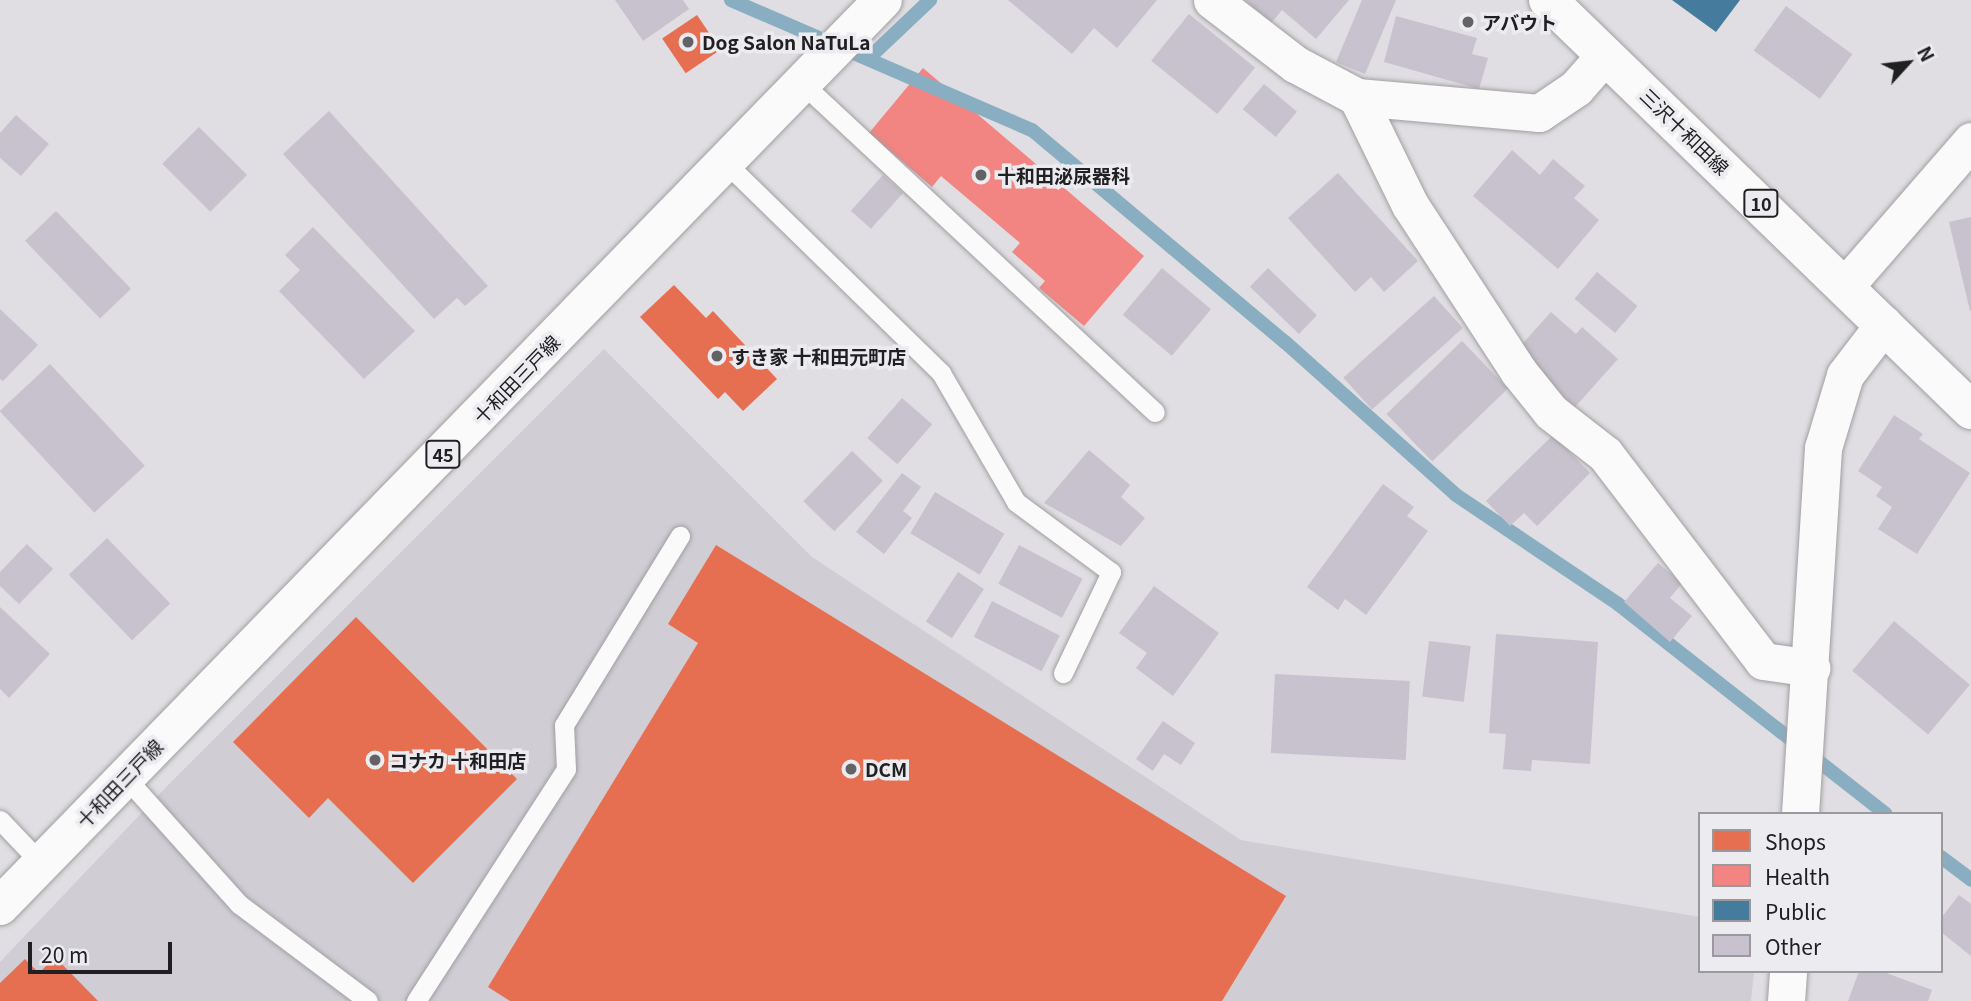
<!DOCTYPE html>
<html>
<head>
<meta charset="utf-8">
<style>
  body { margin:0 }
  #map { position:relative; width:1971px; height:1001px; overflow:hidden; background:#e0dee2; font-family:Georgia,"Noto Sans JP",serif }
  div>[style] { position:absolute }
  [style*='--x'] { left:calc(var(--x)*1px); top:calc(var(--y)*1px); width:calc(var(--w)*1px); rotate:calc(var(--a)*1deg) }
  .built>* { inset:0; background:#d0cdd5 }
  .shops>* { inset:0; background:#e76f51; transform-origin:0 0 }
  .health>* { inset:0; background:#f28482 }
  .public>* { inset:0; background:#457b9d }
  .stream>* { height:14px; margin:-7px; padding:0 7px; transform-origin:7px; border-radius:7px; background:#89aec2 }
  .building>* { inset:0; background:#c7c2cd; transform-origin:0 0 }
  .roads { filter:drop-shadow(0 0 2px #a09fa1) drop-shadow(0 0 2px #a09fa1) }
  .service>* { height:19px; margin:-9.5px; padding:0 9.5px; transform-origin:9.5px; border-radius:9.5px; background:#fafafb }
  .minor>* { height:37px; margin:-18.5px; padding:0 18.5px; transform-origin:18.5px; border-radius:18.5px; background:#fafafb }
  .primary>* { height:38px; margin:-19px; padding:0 19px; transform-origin:19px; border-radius:19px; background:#fafafb }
  .dots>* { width:19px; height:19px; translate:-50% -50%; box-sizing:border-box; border:4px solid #ecebf0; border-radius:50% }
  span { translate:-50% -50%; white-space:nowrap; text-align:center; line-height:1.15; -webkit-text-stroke:7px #ecebf0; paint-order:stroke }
  .shield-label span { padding:2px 5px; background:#ecebf0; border:2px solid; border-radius:5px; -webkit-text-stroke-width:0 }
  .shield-label { font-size:18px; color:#202022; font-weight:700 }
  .poi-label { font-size:19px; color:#202022; font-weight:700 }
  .left { translate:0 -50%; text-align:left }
  .street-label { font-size:19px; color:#202022 }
  .legend { position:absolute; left:1698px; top:812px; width:245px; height:161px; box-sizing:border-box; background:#ecebf0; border:2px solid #9a9a9e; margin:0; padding:9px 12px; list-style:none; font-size:21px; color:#202022 }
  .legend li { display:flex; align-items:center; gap:14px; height:35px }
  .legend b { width:35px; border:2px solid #9a9a9e }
  .north { position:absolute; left:1873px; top:28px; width:70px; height:70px; -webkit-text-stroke:5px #ecebf0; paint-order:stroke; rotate:63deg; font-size:19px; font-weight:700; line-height:28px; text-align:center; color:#202022 }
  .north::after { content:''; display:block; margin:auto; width:24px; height:32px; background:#202022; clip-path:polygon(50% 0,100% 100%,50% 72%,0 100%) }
  .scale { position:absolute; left:28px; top:942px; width:144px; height:32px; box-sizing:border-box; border:4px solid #202022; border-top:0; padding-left:9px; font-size:21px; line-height:24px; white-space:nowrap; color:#202022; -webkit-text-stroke:5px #ecebf0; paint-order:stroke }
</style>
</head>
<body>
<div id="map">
  <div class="built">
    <i style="clip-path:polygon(604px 349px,812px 557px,1241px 840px,1700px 917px,1700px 971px,1754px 971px,1751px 1001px,0 1001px,0 962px,168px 785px)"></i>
  </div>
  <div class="shops">
    <i style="left:697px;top:15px;width:42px;height:42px;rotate:56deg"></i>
    <i style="clip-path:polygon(674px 285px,706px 318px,713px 311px,777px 379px,743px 411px,725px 392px,718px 399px,640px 317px)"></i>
    <i style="clip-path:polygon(716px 545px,1286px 896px,1222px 1001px,510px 1001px,488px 987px,698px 643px,668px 624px)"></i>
    <i style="clip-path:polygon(356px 617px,517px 779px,413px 883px,328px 798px,309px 818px,233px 742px)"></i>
    <i style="clip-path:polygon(55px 957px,98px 1001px,0 1001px,0 983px,25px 959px,39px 973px)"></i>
  </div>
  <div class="health">
    <i style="clip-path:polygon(923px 68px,1144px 256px,1084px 326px,1039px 288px,1045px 281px,1012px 252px,1020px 243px,941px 176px,932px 187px,869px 133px)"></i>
  </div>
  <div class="public">
    <i style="clip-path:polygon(1672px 0,1740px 0,1716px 32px)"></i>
  </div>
  <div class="stream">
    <i style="--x:731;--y:0;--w:328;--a:23.4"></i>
    <i style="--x:1032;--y:130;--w:330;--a:40"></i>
    <i style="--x:1285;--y:342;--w:229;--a:41.8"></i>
    <i style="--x:1456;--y:495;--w:195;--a:33.9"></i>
    <i style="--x:1618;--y:604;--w:340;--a:38.1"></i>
    <i style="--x:870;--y:57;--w:83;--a:-43.5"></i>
    <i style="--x:1941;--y:857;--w:38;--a:37"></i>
  </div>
  <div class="building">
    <i style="clip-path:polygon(615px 0,683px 0,689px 9px,643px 41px)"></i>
    <i style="clip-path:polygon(1008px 0,1157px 0,1117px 48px,1094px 28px,1072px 54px)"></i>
    <i style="clip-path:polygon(1245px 0,1349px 0,1316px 39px,1282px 10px,1271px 23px)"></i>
    <i style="clip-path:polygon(1362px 0,1396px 0,1365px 74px,1336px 62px)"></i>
    <i style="left:1786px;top:6px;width:82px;height:55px;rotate:36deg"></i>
    <i style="left:1189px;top:14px;width:85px;height:60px;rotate:39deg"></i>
    <i style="clip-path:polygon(1396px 16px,1477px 38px,1472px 54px,1488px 58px,1479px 89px,1384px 62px)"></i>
    <i style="left:1264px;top:84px;width:43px;height:33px;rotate:40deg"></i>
    <i style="clip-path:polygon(329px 111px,488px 286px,465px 306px,457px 298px,434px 319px,283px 154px)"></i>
    <i style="clip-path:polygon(16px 115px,49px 144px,21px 176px,0 158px,0 133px)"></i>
    <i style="left:199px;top:127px;width:68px;height:52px;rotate:45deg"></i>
    <i style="clip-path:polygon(1512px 150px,1540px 175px,1553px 159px,1585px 186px,1574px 198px,1599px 220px,1558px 269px,1473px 196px)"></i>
    <i style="clip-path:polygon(1338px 173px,1418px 261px,1384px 292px,1371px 277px,1355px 292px,1288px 218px)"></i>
    <i style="left:883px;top:175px;width:27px;height:48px;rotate:42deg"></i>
    <i style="left:56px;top:211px;width:108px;height:43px;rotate:46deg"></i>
    <i style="clip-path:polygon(1971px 217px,1971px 311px,1970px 311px,1949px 222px)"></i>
    <i style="clip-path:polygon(313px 227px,415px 331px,364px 379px,279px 291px,300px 270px,285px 255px)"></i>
    <i style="left:1162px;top:268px;width:64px;height:61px;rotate:40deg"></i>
    <i style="left:1268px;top:268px;width:68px;height:26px;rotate:44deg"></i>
    <i style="left:1597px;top:272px;width:53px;height:35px;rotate:40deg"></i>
    <i style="left:1434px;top:296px;width:43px;height:122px;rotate:48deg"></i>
    <i style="clip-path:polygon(0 309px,38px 345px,3px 381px,0 379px)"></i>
    <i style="clip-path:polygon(1551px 312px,1576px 334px,1582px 327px,1618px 359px,1575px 407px,1515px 352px)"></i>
    <i style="left:1462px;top:341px;width:66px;height:105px;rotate:46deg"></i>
    <i style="left:50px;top:364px;width:139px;height:69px;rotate:47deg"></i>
    <i style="left:902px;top:398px;width:40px;height:53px;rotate:41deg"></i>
    <i style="clip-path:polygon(1894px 415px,1923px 434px,1919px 439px,1970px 473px,1917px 554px,1878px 529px,1892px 507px,1876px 496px,1882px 487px,1858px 471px)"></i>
    <i style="clip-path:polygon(1553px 435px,1590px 473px,1537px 526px,1524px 513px,1510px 526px,1486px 501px)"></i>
    <i style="clip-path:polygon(1089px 450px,1130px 485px,1121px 497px,1145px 518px,1121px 546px,1044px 503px)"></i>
    <i style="left:852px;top:451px;width:43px;height:70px;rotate:44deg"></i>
    <i style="clip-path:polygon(902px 473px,921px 487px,903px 511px,912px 518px,884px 554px,856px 532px)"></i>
    <i style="clip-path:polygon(1383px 484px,1414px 507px,1407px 516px,1428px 531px,1366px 615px,1345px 599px,1338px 610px,1307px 587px)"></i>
    <i style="left:935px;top:492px;width:81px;height:48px;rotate:31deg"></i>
    <i style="left:107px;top:538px;width:91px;height:53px;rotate:46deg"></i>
    <i style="clip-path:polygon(27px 544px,53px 569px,19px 604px,0 586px,0 572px)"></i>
    <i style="left:1019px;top:545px;width:72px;height:44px;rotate:28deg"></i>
    <i style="clip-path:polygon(1658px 563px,1682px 583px,1670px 598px,1692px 616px,1670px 642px,1624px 602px)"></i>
    <i style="left:958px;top:572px;width:31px;height:59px;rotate:33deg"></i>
    <i style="clip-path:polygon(1154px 586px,1219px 633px,1173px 696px,1136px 668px,1147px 653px,1119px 633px)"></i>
    <i style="left:992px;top:601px;width:76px;height:40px;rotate:27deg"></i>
    <i style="clip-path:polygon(0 607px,50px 654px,9px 698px,0 689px)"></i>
    <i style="left:1894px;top:621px;width:99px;height:65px;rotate:40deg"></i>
    <i style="clip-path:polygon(1496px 634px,1598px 642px,1590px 764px,1532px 760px,1531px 771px,1503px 769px,1506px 734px,1489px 733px)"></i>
    <i style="left:1429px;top:641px;width:42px;height:56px;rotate:7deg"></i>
    <i style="left:1275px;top:674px;width:135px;height:79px;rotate:3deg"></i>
    <i style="clip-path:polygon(1163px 721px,1195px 743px,1181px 765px,1164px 754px,1153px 771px,1136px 759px)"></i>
    <i style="clip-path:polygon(1959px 895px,1971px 904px,1971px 956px,1941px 932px,1941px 918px)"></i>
    <i style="clip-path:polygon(1859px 971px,1881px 971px,1932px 990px,1928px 1001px,1848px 1001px)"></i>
  </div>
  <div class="roads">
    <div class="service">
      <i style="--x:803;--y:84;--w:481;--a:43"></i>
      <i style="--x:726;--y:163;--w:301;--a:44.3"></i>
      <i style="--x:941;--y:373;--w:149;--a:59.8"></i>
      <i style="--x:1016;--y:502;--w:118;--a:36.4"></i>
      <i style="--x:1111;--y:572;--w:112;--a:115.4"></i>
      <i style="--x:125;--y:777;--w:171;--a:48.1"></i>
      <i style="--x:239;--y:904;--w:161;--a:36.9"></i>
      <i style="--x:0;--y:820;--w:59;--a:46.4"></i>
      <i style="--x:416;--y:1001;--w:276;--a:-57.1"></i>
      <i style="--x:566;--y:769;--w:44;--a:-92.6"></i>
      <i style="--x:564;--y:725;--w:222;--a:-58.5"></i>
    </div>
    <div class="minor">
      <i style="--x:1212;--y:0;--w:105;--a:37.6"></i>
      <i style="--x:1295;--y:64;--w:70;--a:28"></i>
      <i style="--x:1357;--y:97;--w:183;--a:5"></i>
      <i style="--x:1539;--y:113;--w:45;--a:-34"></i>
      <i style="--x:1576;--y:88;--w:44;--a:-48.7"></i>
      <i style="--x:1357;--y:97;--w:120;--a:63.9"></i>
      <i style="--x:1410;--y:205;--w:199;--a:56.9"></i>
      <i style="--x:1519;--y:372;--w:51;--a:51.3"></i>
      <i style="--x:1551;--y:412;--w:68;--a:37.9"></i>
      <i style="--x:1605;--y:454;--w:260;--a:52.6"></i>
      <i style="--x:1763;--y:661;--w:49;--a:8.1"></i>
      <i style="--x:1846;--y:285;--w:191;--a:-49"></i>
      <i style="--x:1800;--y:814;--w:367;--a:-86.4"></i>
      <i style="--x:1823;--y:448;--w:76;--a:-73.2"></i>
      <i style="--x:1845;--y:375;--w:64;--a:-52.6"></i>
      <i style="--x:1786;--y:1001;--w:30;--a:-86"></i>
    </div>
    <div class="primary">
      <i style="--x:1548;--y:0;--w:589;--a:44.11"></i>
      <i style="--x:0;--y:906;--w:1265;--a:-45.74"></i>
    </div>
  </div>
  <div class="dots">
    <i style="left:1468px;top:22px;background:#636265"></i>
    <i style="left:688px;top:42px;background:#636265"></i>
    <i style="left:981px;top:175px;background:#636265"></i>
    <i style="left:717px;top:356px;background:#636265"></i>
    <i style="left:375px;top:760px;background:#636265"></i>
    <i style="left:851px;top:769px;background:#636265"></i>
  </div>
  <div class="shield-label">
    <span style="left:1761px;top:203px">10</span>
    <span style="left:443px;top:454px">45</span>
  </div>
  <div class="poi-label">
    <span class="left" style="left:1482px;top:22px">アバウト</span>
    <span class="left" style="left:702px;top:42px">Dog Salon NaTuLa</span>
    <span class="left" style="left:997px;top:175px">十和田泌尿器科</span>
    <span class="left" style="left:731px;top:356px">すき家 十和田元町店</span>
    <span class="left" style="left:389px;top:760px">コナカ 十和田店</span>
    <span class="left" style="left:865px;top:769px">DCM</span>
  </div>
  <div class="street-label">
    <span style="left:1685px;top:131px;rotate:44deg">三沢十和田線</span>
    <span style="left:516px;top:379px;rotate:-46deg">十和田三戸線</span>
    <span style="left:119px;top:783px;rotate:-46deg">十和田三戸線</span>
  </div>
  <ul class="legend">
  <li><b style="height:19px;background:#e76f51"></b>Shops</li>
  <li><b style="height:19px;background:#f28482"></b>Health</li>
  <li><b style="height:19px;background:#457b9d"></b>Public</li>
  <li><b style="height:19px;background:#c7c2cd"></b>Other</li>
  </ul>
  <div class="north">N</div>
  <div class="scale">20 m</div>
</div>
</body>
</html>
